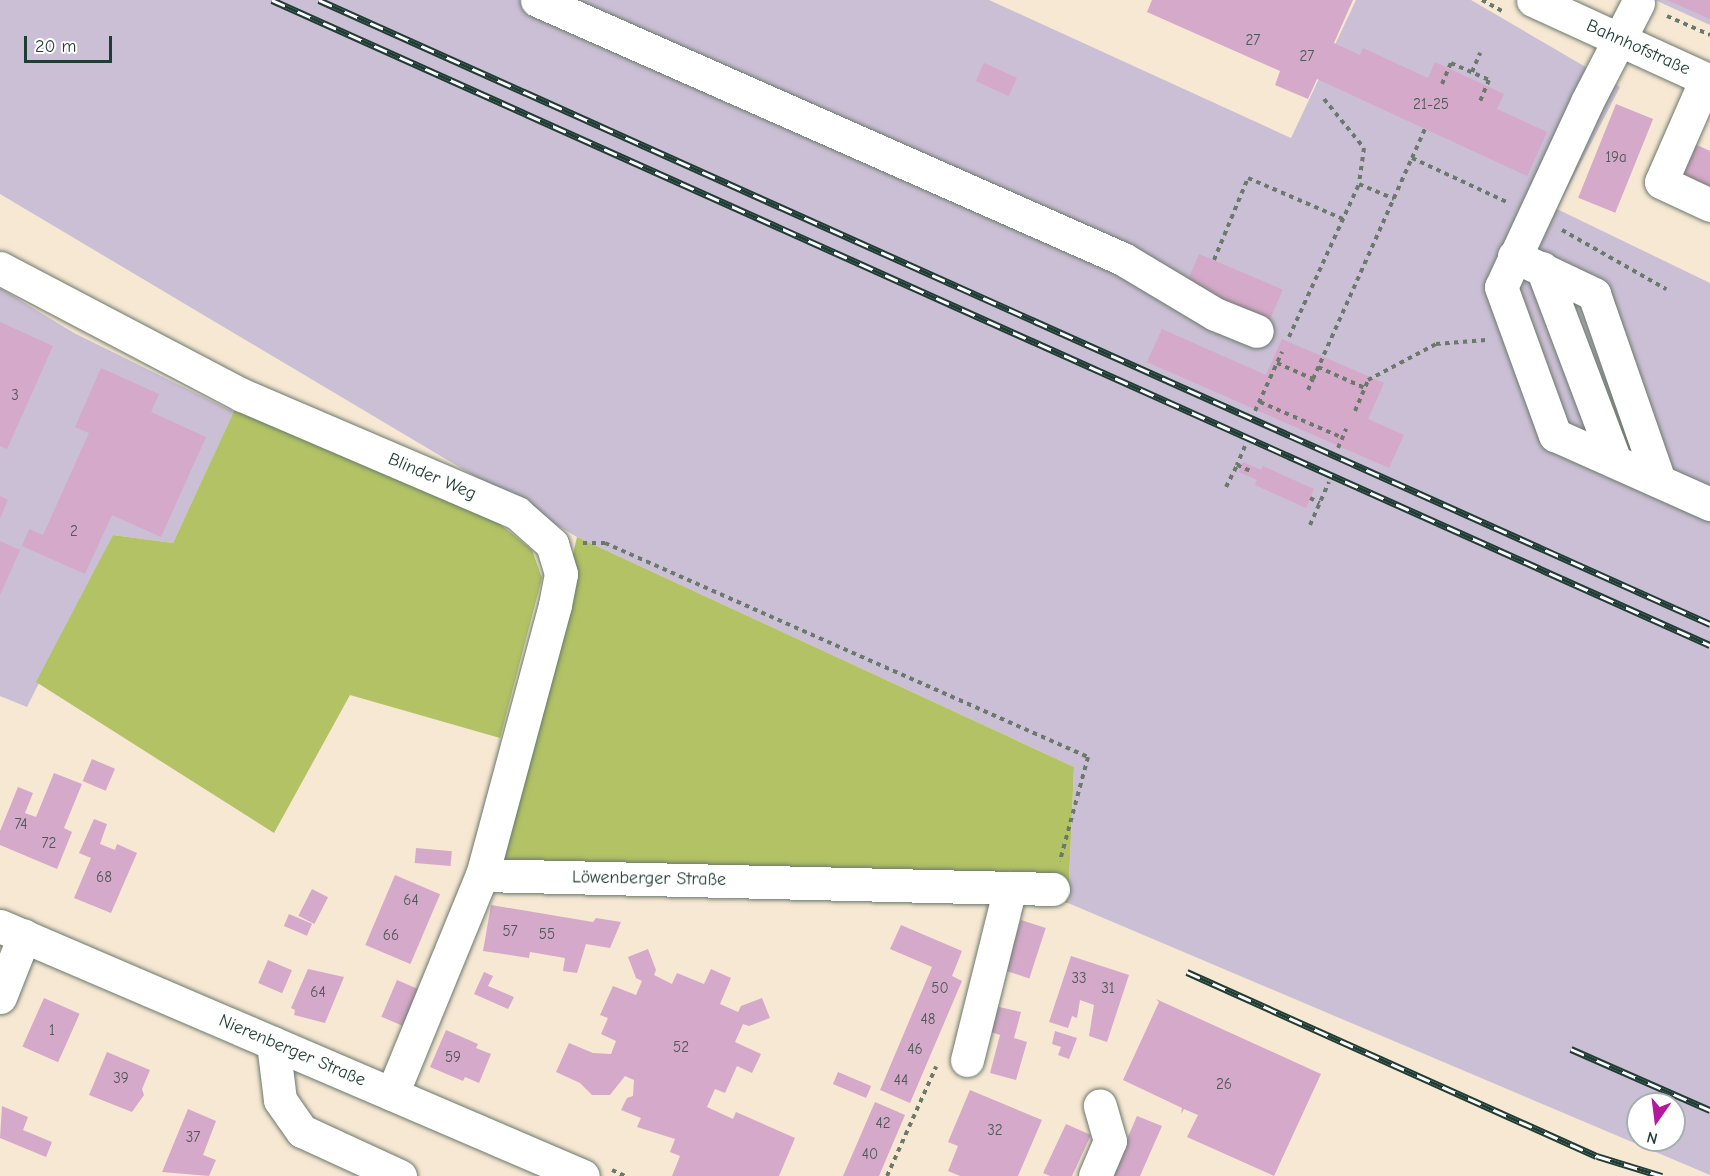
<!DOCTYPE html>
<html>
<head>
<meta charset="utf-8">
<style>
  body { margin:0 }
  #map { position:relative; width:1710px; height:1176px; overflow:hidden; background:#f7e8d3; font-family:"Comic Neue",sans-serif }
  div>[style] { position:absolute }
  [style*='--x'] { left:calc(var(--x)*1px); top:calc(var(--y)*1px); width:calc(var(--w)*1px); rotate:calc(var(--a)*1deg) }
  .industrial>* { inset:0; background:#cbbfd5 }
  .green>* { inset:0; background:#b2c265 }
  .building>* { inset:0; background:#d5a9c9; transform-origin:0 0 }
  .path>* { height:4px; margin-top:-2px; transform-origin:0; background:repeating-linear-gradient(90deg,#6b796c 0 4.5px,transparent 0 9px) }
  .roads { filter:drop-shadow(0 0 2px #6b796c) drop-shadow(0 0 2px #6b796c) }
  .minor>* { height:33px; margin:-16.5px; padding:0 16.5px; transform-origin:16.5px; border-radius:16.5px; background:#fff }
  .major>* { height:33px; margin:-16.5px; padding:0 16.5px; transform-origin:16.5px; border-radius:16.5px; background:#fff }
  .rail>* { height:7px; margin-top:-3.5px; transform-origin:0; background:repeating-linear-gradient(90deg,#fff 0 14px,#1f3d34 0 28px); box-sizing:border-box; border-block:2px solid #1f3d34 }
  span { translate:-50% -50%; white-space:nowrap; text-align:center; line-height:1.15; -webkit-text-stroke:4.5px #fff; paint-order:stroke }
  .number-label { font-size:15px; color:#4c5859 }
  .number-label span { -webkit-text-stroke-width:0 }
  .street-label { font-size:18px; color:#1f3d34 }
  .north { position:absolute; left:1626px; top:1092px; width:60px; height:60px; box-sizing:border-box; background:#fff; border:2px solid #a5b1ae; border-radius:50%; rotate:194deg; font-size:16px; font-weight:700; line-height:24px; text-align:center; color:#1f3d34 }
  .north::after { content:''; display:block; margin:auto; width:21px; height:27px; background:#b5179e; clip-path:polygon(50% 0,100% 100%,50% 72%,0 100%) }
  .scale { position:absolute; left:24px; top:36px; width:88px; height:27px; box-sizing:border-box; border:3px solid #1f3d34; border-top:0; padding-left:8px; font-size:18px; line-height:21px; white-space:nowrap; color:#1f3d34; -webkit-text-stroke:4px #fff; paint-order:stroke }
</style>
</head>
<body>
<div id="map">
  <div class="industrial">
    <i style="clip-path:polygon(evenodd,0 0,989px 0,1291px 138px,1356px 0,1471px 0,1620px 87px,1557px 209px,1710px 283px,1710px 1175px,1068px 903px,1074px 767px,577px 537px,0 194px,0 0,1638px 1104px,1674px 1104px,1674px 1140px,1638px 1140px,1638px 1104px)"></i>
    <i style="clip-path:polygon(1655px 0,1710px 0,1710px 25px)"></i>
    <i style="clip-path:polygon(0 288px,74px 333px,234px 412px,173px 543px,113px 535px,27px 707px,0 696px)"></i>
  </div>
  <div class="green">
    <i style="clip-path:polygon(237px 405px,500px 524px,532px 550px,542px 578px,500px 738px,350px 695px,274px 833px,36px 682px,113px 535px,173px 543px)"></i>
    <i style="clip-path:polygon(577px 537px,1074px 767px,1068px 903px,501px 866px)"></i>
  </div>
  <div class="building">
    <i style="clip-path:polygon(1152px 0,1353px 0,1334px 43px,1360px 55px,1363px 48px,1428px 78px,1435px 62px,1504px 94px,1497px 109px,1547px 132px,1527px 176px,1317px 79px,1308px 99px,1275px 85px,1280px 71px,1147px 12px)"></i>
    <i style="clip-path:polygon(1667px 0,1710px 0,1710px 19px)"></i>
    <i style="left:984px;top:63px;width:36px;height:20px;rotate:24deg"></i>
    <i style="left:1616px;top:104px;width:40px;height:101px;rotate:22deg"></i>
    <i style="clip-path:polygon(1684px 139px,1710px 151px,1710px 197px,1666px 176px)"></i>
    <i style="left:1199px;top:254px;width:91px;height:34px;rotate:23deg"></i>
    <i style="clip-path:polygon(0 322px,53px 346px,7px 449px,0 446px)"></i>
    <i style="clip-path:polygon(1162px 329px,1266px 375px,1282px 339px,1384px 383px,1368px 419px,1404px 435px,1389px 468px,1147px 362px)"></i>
    <i style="clip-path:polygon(101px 368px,159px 394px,151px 412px,206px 437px,161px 537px,112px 515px,85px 574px,22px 546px,29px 529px,43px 535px,89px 433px,75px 427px)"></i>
    <i style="clip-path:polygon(1243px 462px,1261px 470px,1263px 466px,1314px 489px,1306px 508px,1255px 485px,1257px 480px,1239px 472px)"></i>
    <i style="clip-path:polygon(0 496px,8px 500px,0 518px)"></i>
    <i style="clip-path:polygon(0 541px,20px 550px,0 595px)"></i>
    <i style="left:92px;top:759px;width:25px;height:24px;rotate:23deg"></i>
    <i style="clip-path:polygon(54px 773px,82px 784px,64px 828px,72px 832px,57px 869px,0 845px,0 831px,18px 787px,33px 793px,25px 813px,36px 817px)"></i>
    <i style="clip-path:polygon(94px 819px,107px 824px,100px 844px,115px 850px,117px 844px,137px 853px,111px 913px,74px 898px,91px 858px,79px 853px)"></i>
    <i style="left:416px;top:848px;width:36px;height:15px;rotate:5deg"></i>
    <i style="left:395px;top:875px;width:49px;height:76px;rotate:23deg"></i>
    <i style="left:312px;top:889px;width:18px;height:30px;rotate:27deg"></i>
    <i style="clip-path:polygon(491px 905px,593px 922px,596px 918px,621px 922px,610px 948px,586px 944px,577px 973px,563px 971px,565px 958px,530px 952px,529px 958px,483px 951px)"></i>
    <i style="left:289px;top:914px;width:25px;height:13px;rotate:23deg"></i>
    <i style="left:1021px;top:920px;width:26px;height:53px;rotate:18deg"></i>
    <i style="clip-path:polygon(901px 925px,962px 951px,952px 976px,962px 981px,910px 1103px,880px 1090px,932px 967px,890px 949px)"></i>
    <i style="clip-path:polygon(648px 949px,656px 970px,654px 975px,672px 984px,677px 973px,704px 984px,711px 969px,731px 978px,720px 1004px,738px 1012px,741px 1006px,762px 998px,770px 1018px,749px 1026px,743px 1024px,735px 1042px,761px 1054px,752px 1073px,737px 1066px,725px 1093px,715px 1089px,707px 1107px,733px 1119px,736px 1112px,795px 1138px,779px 1176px,672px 1176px,680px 1156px,670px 1152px,675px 1139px,637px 1127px,641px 1118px,621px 1110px,627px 1098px,633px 1096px,634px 1080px,625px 1076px,610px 1095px,592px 1095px,580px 1083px,556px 1072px,569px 1043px,593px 1053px,611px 1054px,616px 1041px,601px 1034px,608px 1018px,600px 1015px,613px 986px,636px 995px,642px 981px,636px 978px,628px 957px)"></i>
    <i style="clip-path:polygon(1071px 956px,1129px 975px,1107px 1042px,1089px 1036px,1094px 1005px,1080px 1000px,1077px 1018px,1072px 1016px,1068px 1028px,1049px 1022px)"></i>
    <i style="left:268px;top:960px;width:26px;height:25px;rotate:23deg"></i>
    <i style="clip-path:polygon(308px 969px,344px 977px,325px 1023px,294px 1015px,295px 1010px,291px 1008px)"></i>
    <i style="clip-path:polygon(484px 972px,493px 976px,488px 986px,514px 997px,508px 1009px,474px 994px)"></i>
    <i style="left:397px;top:980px;width:26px;height:40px;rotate:23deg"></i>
    <i style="left:44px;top:998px;width:39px;height:53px;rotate:24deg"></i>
    <i style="clip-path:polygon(1156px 999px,1321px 1074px,1274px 1176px,1187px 1137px,1198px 1115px,1184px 1109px,1181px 1114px,1182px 1108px,1123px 1080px,1159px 1002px)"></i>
    <i style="clip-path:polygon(995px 1006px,1021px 1012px,1014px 1038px,1027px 1042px,1016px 1080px,990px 1073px,1000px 1035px,988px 1031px)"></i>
    <i style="clip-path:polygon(446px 1030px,478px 1044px,476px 1048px,491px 1054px,479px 1083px,465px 1077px,463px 1081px,430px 1067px)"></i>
    <i style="clip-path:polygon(1055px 1031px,1077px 1038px,1069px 1059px,1058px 1055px,1061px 1047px,1052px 1044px)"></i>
    <i style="clip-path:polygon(107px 1052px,150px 1070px,142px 1089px,144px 1095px,132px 1112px,89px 1095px)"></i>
    <i style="left:838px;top:1072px;width:36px;height:13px;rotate:23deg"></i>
    <i style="clip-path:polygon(970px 1090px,1042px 1120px,1018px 1176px,960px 1176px,948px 1171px,958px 1146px,948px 1142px)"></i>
    <i style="clip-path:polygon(875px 1102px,905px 1115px,879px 1176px,843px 1176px)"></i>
    <i style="clip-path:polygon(2px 1106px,28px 1117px,23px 1130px,52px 1142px,46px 1157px,0 1138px)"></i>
    <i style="clip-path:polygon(188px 1109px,216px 1121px,203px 1155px,216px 1160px,209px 1176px,162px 1172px)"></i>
    <i style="clip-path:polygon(1137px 1116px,1162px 1126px,1140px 1176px,1111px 1176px)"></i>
    <i style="clip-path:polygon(1066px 1124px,1091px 1135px,1072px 1176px,1050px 1176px,1043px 1173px)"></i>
  </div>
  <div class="path">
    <i style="--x:1482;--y:0;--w:26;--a:29"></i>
    <i style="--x:1667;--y:16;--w:47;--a:23.8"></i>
    <i style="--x:1472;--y:72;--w:21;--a:-67"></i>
    <i style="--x:1442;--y:84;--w:23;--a:-67"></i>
    <i style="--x:1451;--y:63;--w:42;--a:24.1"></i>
    <i style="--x:1489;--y:80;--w:23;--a:113"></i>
    <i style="--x:1324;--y:99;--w:63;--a:50.8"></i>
    <i style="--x:1364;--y:148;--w:36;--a:98"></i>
    <i style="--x:1412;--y:158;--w:32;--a:-66"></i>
    <i style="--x:1562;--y:230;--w:120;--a:29.6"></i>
    <i style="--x:1214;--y:260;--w:89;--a:-67.5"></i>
    <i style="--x:1248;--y:178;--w:103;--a:23.3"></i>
    <i style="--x:1289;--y:337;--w:168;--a:-65.4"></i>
    <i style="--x:1359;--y:184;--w:38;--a:23"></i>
    <i style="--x:1277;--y:363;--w:39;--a:24"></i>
    <i style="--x:1313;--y:379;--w:242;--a:-65.9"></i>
    <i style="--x:1412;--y:158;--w:105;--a:24.9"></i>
    <i style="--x:1318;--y:367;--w:51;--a:24.1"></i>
    <i style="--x:1308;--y:390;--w:12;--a:-66"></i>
    <i style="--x:1260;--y:402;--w:90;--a:23.4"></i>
    <i style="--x:1255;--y:411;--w:65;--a:-65.4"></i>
    <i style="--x:1355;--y:411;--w:34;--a:-67"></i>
    <i style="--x:1368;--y:380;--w:77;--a:-27.9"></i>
    <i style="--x:1436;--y:344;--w:50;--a:-4.6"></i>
    <i style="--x:1245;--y:446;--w:21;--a:113"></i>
    <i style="--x:1237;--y:465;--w:17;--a:24"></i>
    <i style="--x:1338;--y:448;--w:21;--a:-67"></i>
    <i style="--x:1226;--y:487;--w:25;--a:-63"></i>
    <i style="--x:1310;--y:498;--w:11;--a:27"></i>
    <i style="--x:1310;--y:525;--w:47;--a:-66.2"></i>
    <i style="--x:583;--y:543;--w:22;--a:0"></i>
    <i style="--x:605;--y:543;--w:528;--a:23.9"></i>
    <i style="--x:1088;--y:757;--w:108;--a:105.1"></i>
    <i style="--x:612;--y:1170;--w:14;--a:25"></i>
    <i style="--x:887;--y:1176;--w:120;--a:-65.8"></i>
  </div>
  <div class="roads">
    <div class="minor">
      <i style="--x:537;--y:0;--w:641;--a:23.84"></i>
      <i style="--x:1123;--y:259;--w:107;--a:30.9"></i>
      <i style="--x:1215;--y:314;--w:45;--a:22"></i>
      <i style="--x:1638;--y:3;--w:111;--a:117.3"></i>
      <i style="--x:1587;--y:102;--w:204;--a:114.9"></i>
      <i style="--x:1501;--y:287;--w:158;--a:70"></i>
      <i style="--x:1555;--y:435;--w:170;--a:24"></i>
      <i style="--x:1706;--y:79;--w:112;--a:113.6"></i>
      <i style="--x:1661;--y:182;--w:54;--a:25.1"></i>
      <i style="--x:1514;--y:256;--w:89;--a:25.4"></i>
      <i style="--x:1594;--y:294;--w:198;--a:70.8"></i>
      <i style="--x:0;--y:268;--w:273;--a:27.7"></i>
      <i style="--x:242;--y:395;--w:299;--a:23.2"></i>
      <i style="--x:517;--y:513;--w:47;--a:41.5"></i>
      <i style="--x:552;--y:544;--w:31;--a:73"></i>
      <i style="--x:561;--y:574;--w:32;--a:101"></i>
      <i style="--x:555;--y:605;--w:280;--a:105.1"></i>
      <i style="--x:1542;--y:268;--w:206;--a:69.3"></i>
      <i style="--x:0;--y:926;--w:634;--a:23.21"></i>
      <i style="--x:0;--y:997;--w:66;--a:-68.5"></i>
      <i style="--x:273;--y:1043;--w:57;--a:83"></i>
      <i style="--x:280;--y:1100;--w:38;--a:55"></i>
      <i style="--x:302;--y:1131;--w:108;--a:24.7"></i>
      <i style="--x:967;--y:1060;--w:177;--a:-76"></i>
      <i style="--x:392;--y:1094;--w:237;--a:-67.7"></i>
      <i style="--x:482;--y:875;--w:571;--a:1.4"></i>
      <i style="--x:1095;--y:1176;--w:38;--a:-67"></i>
      <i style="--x:1110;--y:1141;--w:37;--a:-106"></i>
    </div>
    <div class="major">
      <i style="--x:1533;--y:0;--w:195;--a:24.6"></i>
    </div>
  </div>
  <div class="rail">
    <i style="--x:272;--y:0;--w:1576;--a:24.16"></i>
    <i style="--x:319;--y:0;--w:1525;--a:24.16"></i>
    <i style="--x:1187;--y:972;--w:449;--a:24.2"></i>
    <i style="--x:1597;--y:1156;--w:68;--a:17.1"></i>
    <i style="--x:1571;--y:1049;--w:152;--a:23.7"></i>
  </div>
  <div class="number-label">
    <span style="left:1253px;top:41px">27</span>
    <span style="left:1307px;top:57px">27</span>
    <span style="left:1431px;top:105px">21-25</span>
    <span style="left:1616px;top:158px">19a</span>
    <span style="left:15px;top:396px">3</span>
    <span style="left:74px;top:532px">2</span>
    <span style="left:21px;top:825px">74</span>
    <span style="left:49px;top:844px">72</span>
    <span style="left:104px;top:878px">68</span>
    <span style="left:411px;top:901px">64</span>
    <span style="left:510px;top:932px">57</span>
    <span style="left:547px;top:935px">55</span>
    <span style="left:391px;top:936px">66</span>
    <span style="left:1079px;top:979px">33</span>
    <span style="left:940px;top:989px">50</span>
    <span style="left:1108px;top:989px">31</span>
    <span style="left:318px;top:993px">64</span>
    <span style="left:928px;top:1020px">48</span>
    <span style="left:52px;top:1031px">1</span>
    <span style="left:681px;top:1048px">52</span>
    <span style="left:915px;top:1050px">46</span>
    <span style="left:453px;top:1058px">59</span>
    <span style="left:121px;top:1079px">39</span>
    <span style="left:901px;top:1081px">44</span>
    <span style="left:1224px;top:1085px">26</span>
    <span style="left:883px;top:1124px">42</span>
    <span style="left:995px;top:1131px">32</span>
    <span style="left:193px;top:1138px">37</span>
    <span style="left:870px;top:1155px">40</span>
  </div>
  <div class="street-label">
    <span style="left:1638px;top:48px;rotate:24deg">Bahnhofstraße</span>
    <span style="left:432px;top:477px;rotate:23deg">Blinder Weg</span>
    <span style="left:649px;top:879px;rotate:1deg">Löwenberger Straße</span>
    <span style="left:292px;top:1051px;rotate:23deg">Nierenberger Straße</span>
  </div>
  <div class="north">N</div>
  <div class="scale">20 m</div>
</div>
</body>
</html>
